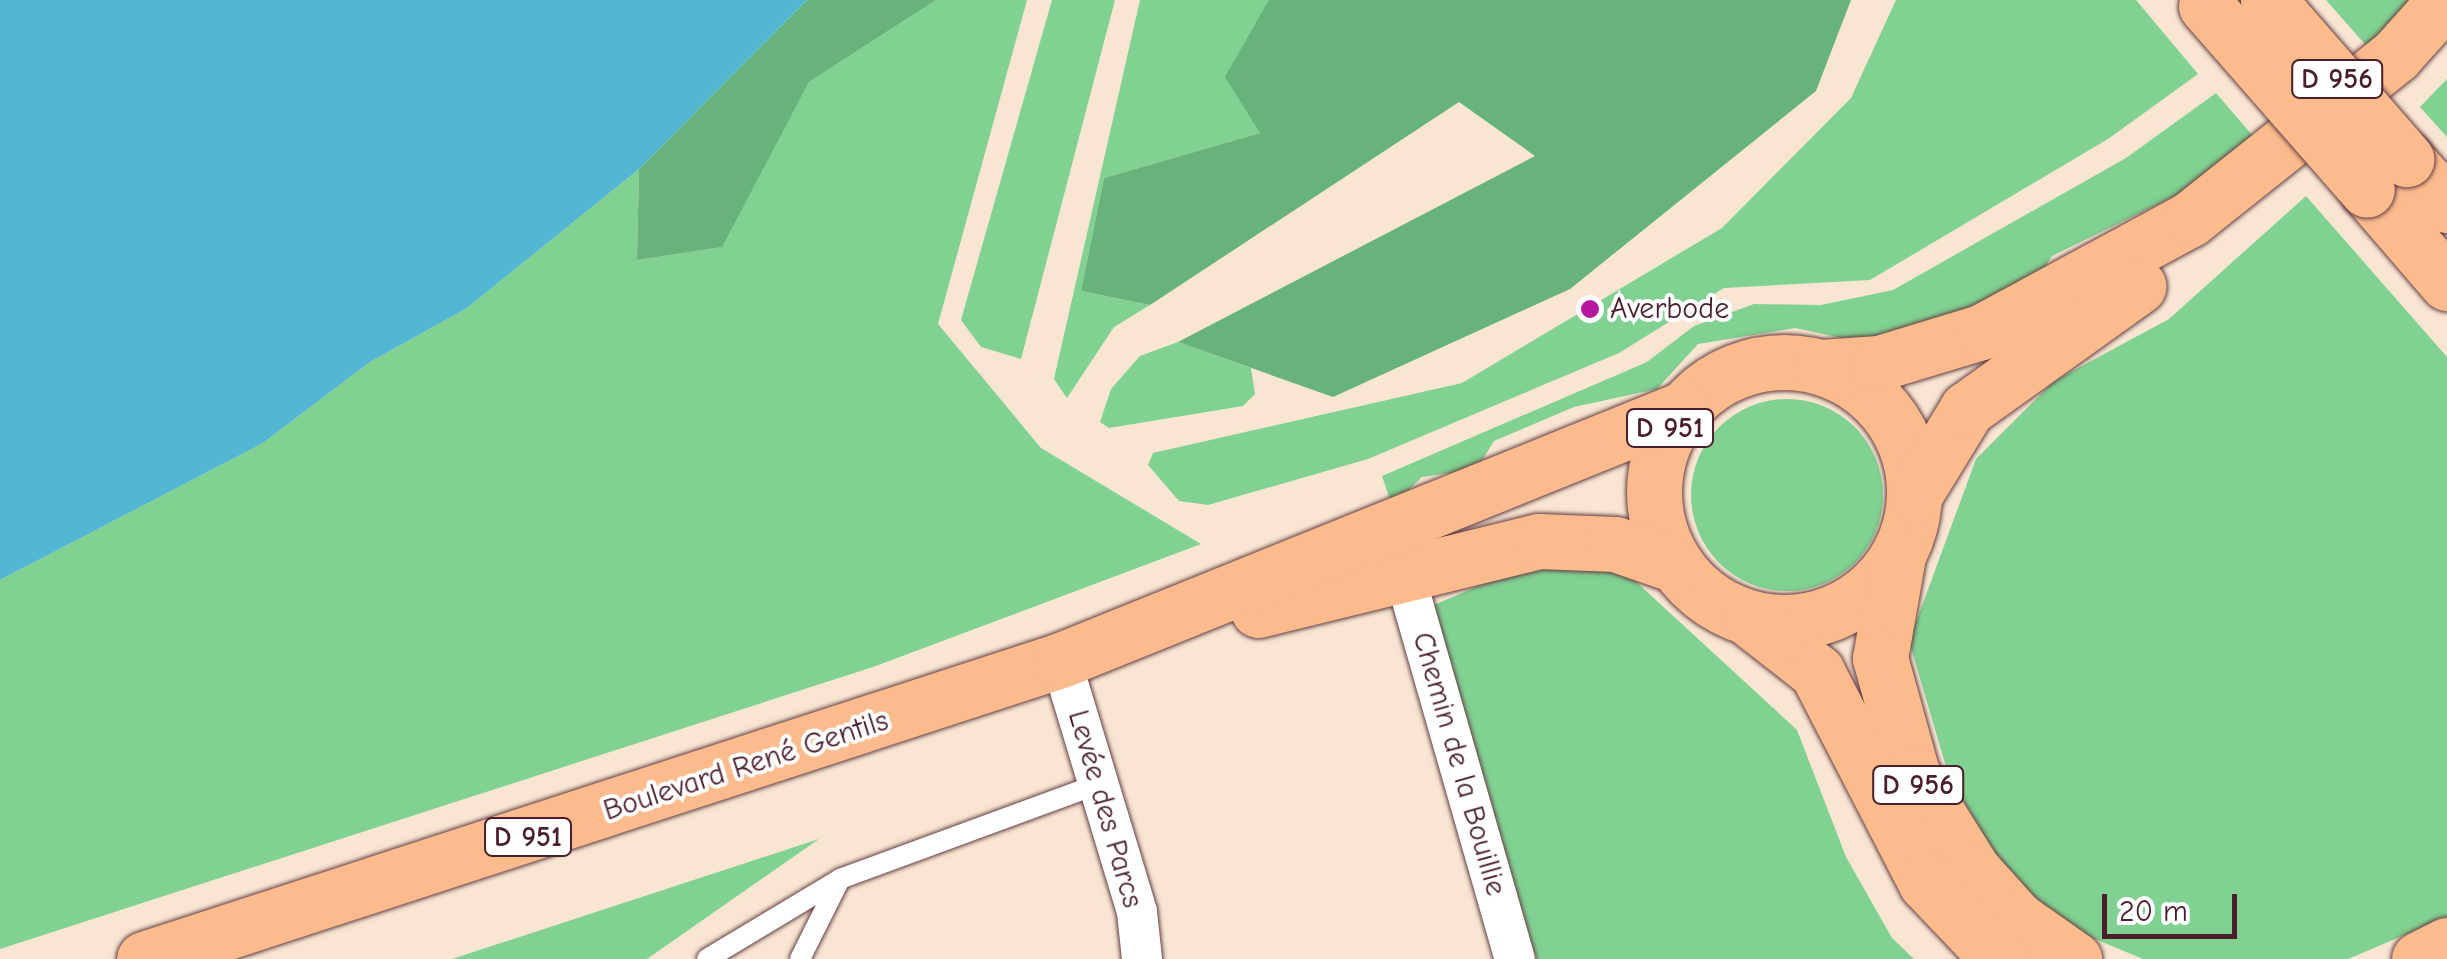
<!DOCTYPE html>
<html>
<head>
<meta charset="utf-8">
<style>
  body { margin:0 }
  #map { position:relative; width:2447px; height:959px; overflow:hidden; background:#f8e6d2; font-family:"Comic Neue",sans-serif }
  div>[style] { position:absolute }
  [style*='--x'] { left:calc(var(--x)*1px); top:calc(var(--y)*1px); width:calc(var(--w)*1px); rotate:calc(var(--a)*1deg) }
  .green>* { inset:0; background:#80d192 }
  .round { border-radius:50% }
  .forest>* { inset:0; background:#68b37c }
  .water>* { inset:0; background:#53b6d2 }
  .roads { filter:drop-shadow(0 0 2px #643d44) drop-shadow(0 0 2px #643d44) }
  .service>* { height:20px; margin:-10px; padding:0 10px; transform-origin:10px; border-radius:10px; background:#fff }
  .minor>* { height:40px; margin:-20px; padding:0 20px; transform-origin:20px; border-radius:20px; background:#fff }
  .primary>* { height:55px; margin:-27.5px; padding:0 27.5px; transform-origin:27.5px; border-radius:27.5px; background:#fbbb8c }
  .primary>.ring { margin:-27.5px; padding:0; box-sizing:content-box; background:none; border:55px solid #fbbb8c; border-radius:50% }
  .trunk>* { height:55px; margin:-27.5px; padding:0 27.5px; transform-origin:27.5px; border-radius:27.5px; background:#fbbb8c }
  .bridges { filter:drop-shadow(0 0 2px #643d44) drop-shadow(0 0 2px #643d44) }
  .trunk-bridge>* { height:55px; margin:-27.5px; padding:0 27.5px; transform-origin:27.5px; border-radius:27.5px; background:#fbbb8c }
  .dots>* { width:28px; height:28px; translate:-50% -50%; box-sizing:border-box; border:5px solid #fff; border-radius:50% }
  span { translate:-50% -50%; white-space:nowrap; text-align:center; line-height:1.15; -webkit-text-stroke:8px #fff; paint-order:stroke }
  .shield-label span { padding:2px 8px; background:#fff; border:2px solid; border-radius:8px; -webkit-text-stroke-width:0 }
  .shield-label { font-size:28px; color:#4a1f2b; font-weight:700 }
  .poi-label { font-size:30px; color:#4a1f2b }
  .left { translate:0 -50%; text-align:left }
  .street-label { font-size:30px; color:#4a1f2b }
  .scale { position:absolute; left:2102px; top:894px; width:135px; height:45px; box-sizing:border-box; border:5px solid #4a1f2b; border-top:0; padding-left:12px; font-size:30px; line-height:35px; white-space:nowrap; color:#4a1f2b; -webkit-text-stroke:8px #fff; paint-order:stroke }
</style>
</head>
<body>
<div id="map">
  <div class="green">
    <i style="clip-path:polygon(936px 0,1027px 0,938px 324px,1041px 448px,1201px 544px,873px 667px,0 949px,0 580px,263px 443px,370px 362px,467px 308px,639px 169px,637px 260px,721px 247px,809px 82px)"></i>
    <i style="clip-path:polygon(1052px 0,1115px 0,1021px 359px,981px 347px,961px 320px)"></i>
    <i style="clip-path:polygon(1140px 0,1269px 0,1260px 133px,1104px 178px,1081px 291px,1150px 305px,1114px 327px,1067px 398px,1054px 379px)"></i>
    <i style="clip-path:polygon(1896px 0,2136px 0,2198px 74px,2108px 139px,1870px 280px,1724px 288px,1619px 353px,1368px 459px,1208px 505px,1179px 501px,1148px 465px,1153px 453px,1462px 383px,1722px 228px,1851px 98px)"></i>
    <i style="clip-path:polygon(2326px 0,2416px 0,2371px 51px)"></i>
    <i style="clip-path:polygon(2447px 79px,2447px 137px,2420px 107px)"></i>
    <i style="clip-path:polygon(2216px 93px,2259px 143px,2226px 171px,2052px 256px,2040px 275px,1913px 336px,1851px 340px,1795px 328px,1698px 344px,1657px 389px,1574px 407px,1494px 441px,1477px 469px,1422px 477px,1392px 506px,1382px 476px,1647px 362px,1694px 326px,1754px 304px,1821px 305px,1893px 290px,2126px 158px)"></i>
    <i style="clip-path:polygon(2306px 196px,2447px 357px,2447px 917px,2348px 959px,2143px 959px,2071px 929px,2003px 872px,1947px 770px,1909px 641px,1976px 459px,2054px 381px,2169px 319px)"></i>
    <i style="clip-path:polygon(1178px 342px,1251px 368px,1255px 394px,1243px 406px,1109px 428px,1100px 422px,1111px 389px,1140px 356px)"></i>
    <i class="round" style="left:1691px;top:399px;width:192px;height:192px"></i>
    <i style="clip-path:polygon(1620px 567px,1797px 730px,1846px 857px,1892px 938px,1914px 959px,1536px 959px,1434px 605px,1515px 570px)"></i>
    <i style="clip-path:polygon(819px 839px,647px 959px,452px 959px)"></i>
  </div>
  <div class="forest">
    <i style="clip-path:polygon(807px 0,936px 0,809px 82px,722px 247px,637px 260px,639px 169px)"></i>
    <i style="clip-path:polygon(1269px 0,1851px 0,1816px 91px,1570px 289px,1333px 397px,1178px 342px,1535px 156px,1459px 102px,1150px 305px,1081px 291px,1104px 178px,1260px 133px,1225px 77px)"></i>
  </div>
  <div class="water">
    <i style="clip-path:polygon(0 0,807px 0,639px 169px,467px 308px,370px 362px,263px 443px,0 580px)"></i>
  </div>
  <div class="roads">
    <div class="service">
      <i style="--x:707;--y:959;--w:155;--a:-31"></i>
      <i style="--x:840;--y:879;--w:275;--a:-20.2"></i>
      <i style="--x:800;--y:959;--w:87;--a:-63.4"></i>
    </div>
    <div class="minor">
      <i style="--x:1403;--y:569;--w:406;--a:74"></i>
      <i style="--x:1061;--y:660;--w:263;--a:73.2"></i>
      <i style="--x:1137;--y:912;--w:47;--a:83.9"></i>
    </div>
    <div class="primary">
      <i class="ring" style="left:1654px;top:362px;width:205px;height:205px"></i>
      <i style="--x:1820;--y:367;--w:59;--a:-3.9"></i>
      <i style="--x:1879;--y:363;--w:107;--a:-16.9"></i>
      <i style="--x:1981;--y:332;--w:238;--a:-28.4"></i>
      <i style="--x:2190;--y:219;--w:262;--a:-38.5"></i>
      <i style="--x:2395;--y:56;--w:75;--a:-48.2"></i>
      <i style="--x:1915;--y:494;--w:100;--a:-58.5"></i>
      <i style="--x:1967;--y:409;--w:211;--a:-35.6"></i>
      <i style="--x:1258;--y:610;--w:289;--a:-13.8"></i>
      <i style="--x:1539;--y:541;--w:76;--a:2.3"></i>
      <i style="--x:1615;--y:544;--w:65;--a:19"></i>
      <i style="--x:144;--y:959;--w:965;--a:-18.06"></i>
      <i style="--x:1061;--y:660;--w:671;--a:-21.98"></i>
    </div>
    <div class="trunk">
      <i style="--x:2406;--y:159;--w:62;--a:48.3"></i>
      <i style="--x:2367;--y:190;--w:123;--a:49.3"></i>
      <i style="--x:1898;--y:556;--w:104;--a:100"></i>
      <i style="--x:1880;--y:658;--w:119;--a:74.5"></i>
      <i style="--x:1912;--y:773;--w:115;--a:57.8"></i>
      <i style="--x:1973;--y:870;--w:66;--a:48.1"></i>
      <i style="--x:2017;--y:919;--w:70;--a:35.1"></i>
      <i style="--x:1748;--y:618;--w:88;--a:38"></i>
      <i style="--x:1817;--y:672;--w:237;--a:62.7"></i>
      <i style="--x:1926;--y:883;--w:105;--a:46.5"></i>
      <i style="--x:2419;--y:959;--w:31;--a:-27"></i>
    </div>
  </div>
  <div class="bridges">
    <div class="trunk-bridge">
      <i style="--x:2268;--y:0;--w:211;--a:49"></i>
      <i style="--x:2206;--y:6;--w:244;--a:48.8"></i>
    </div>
  </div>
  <div class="dots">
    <i style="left:1590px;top:309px;background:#b5179e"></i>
  </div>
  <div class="shield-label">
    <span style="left:2337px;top:79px">D 956</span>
    <span style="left:1670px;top:428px">D 951</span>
    <span style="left:1918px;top:785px">D 956</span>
    <span style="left:528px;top:837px">D 951</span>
  </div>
  <div class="poi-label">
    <span class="left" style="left:1610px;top:309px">Averbode</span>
  </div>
  <div class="street-label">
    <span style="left:1459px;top:764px;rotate:74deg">Chemin de la Bouillie</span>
    <span style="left:746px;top:766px;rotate:-18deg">Boulevard René Gentils</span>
    <span style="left:1105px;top:809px;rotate:74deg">Levée des Parcs</span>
  </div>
  <div class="scale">20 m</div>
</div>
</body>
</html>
